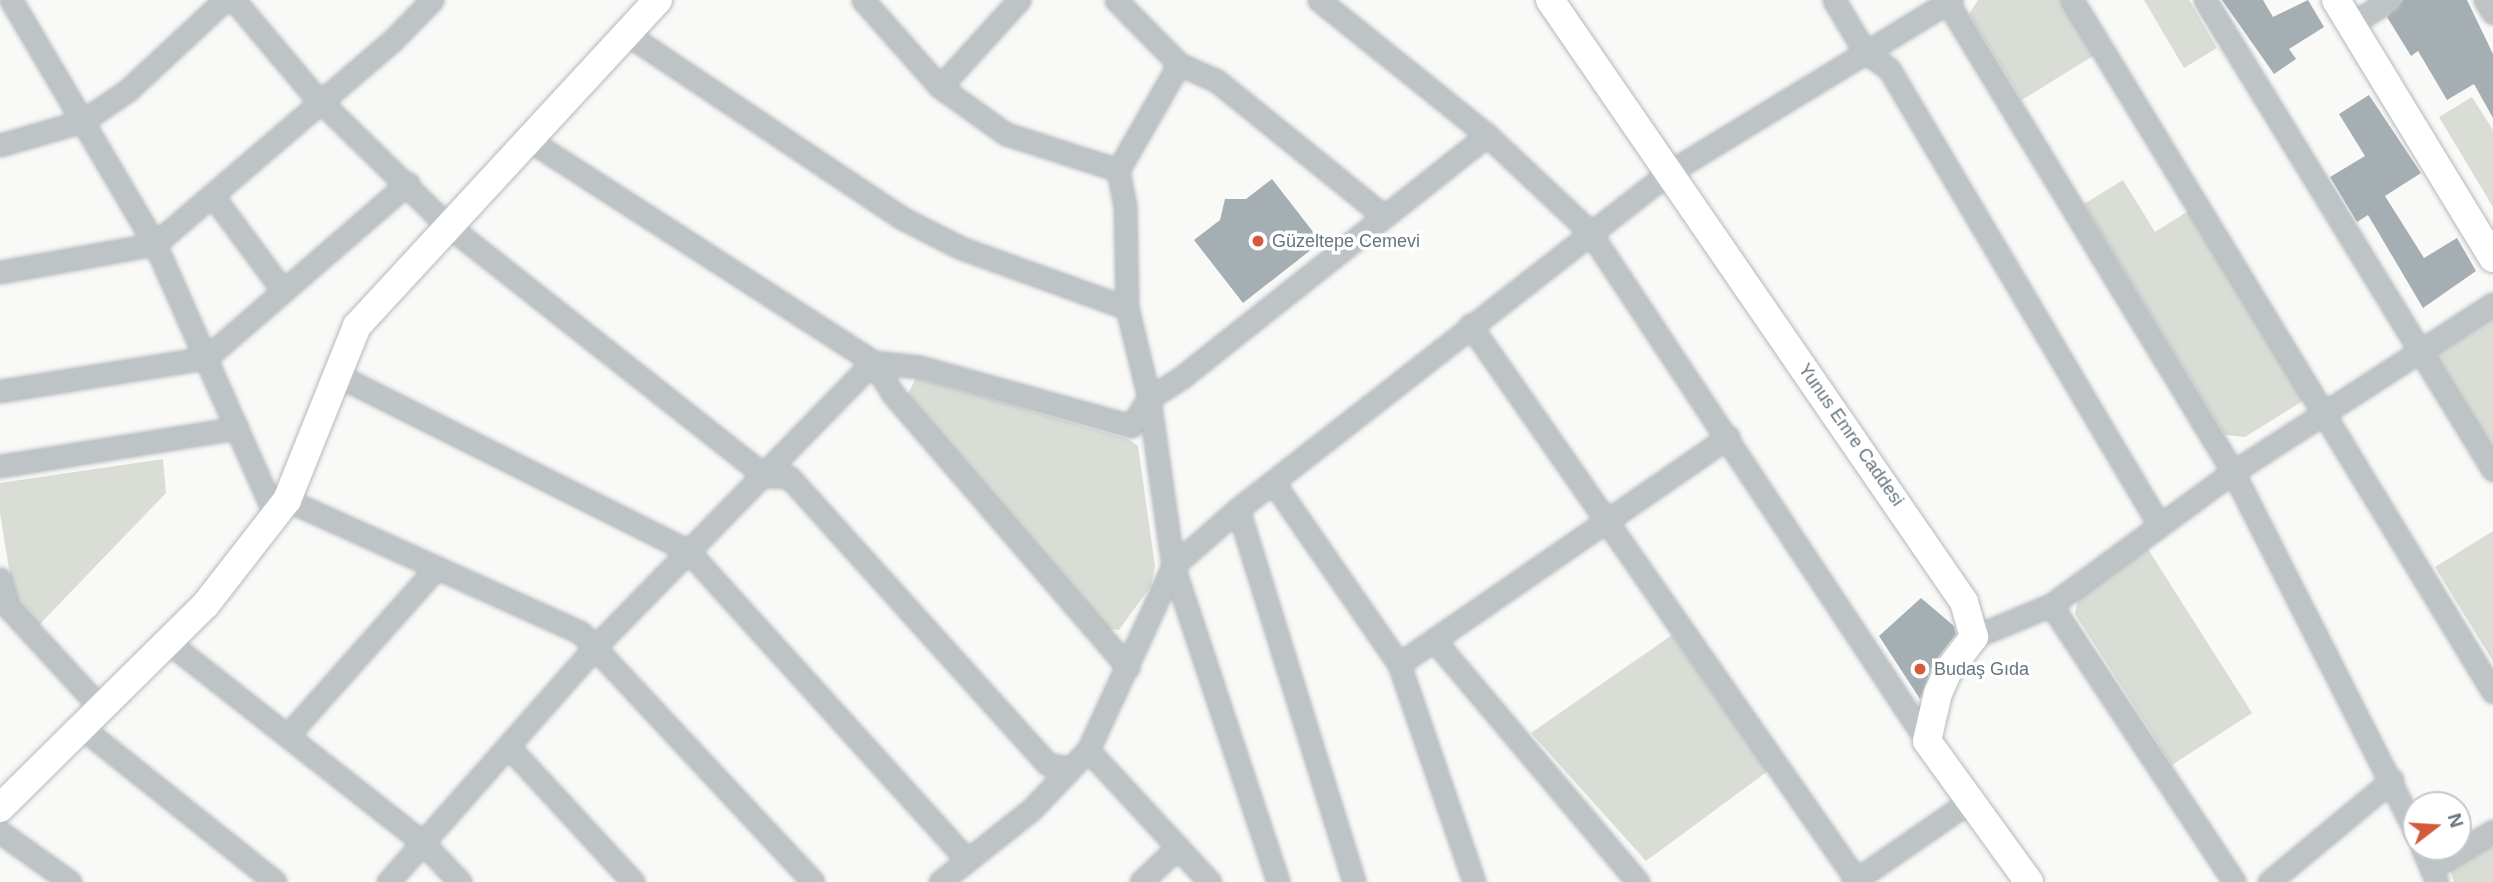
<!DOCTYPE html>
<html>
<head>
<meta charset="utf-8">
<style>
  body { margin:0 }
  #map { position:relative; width:2493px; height:882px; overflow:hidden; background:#f9f9f7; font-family:Arial,sans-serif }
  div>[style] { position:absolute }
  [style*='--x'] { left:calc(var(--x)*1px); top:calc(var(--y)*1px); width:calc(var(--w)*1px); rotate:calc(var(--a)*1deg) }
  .green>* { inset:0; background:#d9ddd6 }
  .building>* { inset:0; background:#a5aeb3 }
  .roads { filter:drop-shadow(0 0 2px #b3b9bd) drop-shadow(0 0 2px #b3b9bd) }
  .street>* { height:21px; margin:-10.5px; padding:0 10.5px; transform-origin:10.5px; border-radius:10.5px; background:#bec3c6 }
  .secondary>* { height:28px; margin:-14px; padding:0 14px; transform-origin:14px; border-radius:14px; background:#fff }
  .dots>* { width:19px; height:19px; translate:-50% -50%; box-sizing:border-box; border:4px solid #fff; border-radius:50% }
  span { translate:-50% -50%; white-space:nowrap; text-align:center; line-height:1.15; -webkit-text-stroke:7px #fff; paint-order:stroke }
  .poi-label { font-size:18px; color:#66757f }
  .left { translate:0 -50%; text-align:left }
  .street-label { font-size:18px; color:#66757f }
  .north { position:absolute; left:2402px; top:791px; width:70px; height:70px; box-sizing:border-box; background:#fff; border:2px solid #c2c8cc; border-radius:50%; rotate:73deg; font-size:19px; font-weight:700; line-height:28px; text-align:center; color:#66757f }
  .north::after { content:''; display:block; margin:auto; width:24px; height:32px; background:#d5593a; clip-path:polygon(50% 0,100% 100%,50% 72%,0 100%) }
</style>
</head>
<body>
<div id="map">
  <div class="green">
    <i style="clip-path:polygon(1978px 0,2063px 0,2096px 54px,2022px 100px,1969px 14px)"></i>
    <i style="clip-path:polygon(2144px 0,2189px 0,2217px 48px,2184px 68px)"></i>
    <i style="clip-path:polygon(2472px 97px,2493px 130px,2493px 207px,2439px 117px)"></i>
    <i style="clip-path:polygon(2123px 180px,2155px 232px,2190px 210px,2306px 399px,2245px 437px,2225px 435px,2084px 204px)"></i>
    <i style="clip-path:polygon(2493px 317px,2493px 456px,2437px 361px,2438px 349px)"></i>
    <i style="clip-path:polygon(916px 378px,1128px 439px,1138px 446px,1155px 566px,1151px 586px,1119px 630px,1109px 629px,906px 397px)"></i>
    <i style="clip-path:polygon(163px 459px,166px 493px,38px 626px,14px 600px,0 513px,0 483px)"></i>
    <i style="clip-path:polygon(2493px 531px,2493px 661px,2435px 567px)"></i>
    <i style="clip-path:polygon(2148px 549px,2252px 713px,2172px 765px,2075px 614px,2078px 597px)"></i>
    <i style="clip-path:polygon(1672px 635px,1768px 771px,1646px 861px,1531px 733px)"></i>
    <i style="clip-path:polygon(2493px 843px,2493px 882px,2454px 882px,2450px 870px)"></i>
  </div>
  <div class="building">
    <i style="clip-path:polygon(2222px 0,2263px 0,2273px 17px,2308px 0,2324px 27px,2289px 49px,2296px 59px,2274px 74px)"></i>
    <i style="clip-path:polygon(2403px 0,2467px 0,2493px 54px,2493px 118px,2474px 84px,2447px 100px,2418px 51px,2411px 56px,2387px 17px)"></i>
    <i style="clip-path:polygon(2369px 95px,2421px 173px,2385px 196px,2424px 258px,2457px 238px,2476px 271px,2423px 308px,2368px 215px,2357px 222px,2330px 177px,2365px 156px,2339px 114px)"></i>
    <i style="clip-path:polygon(1272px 179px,1321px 242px,1243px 303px,1194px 240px,1220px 220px,1225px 199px,1246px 199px)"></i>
    <i style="clip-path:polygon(1921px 598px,1954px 626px,1956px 634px,1933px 664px,1920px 699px,1879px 636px)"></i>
  </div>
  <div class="roads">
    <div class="street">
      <i style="--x:11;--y:0;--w:283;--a:59.5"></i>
      <i style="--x:155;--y:244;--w:299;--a:66.1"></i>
      <i style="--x:234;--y:0;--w:121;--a:50"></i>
      <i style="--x:312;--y:93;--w:187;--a:44.4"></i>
      <i style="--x:446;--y:224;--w:407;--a:38.3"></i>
      <i style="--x:765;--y:476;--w:24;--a:2"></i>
      <i style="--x:789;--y:477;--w:386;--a:48"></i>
      <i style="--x:1047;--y:764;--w:23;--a:10"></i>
      <i style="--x:863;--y:0;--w:116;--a:48.5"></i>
      <i style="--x:940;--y:87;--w:81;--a:35.5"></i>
      <i style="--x:1006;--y:134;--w:118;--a:17.8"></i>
      <i style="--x:1116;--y:0;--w:90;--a:45.5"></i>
      <i style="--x:1179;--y:64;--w:42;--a:24.1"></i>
      <i style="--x:1217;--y:81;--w:215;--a:39"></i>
      <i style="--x:1319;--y:0;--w:216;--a:38.8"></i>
      <i style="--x:1487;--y:135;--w:140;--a:43.3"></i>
      <i style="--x:1589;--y:231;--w:612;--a:56.47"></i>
      <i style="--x:1834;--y:0;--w:61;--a:59.2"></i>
      <i style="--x:1865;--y:52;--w:29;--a:35"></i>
      <i style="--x:1889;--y:69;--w:528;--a:59.35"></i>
      <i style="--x:1946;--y:0;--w:552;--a:58.7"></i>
      <i style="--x:2233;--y:472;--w:405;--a:63.1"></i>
      <i style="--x:2072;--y:0;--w:810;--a:58.68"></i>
      <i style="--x:2205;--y:0;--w:551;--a:58.5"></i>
      <i style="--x:2485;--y:0;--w:15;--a:58"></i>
      <i style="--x:2351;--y:24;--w:46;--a:-31.6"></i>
      <i style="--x:627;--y:34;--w:329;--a:33.8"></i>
      <i style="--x:900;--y:217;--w:68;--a:26.9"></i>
      <i style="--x:961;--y:248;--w:177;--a:19.9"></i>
      <i style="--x:1179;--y:64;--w:122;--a:119.9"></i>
      <i style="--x:1118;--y:170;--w:36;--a:79"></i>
      <i style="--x:1125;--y:205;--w:103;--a:88.9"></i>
      <i style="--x:1127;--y:308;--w:93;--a:76.3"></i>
      <i style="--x:1149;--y:398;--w:170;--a:81.9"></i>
      <i style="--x:1173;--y:566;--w:333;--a:71.6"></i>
      <i style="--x:940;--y:87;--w:118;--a:-47.8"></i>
      <i style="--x:529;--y:140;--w:409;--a:32.8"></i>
      <i style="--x:873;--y:362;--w:36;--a:58"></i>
      <i style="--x:892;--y:393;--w:362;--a:49.3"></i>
      <i style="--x:0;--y:145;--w:86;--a:-16.1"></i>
      <i style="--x:83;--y:121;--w:55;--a:-34.6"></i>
      <i style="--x:128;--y:90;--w:132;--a:-42.9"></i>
      <i style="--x:212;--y:195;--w:119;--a:53.5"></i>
      <i style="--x:0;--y:272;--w:158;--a:-10.2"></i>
      <i style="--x:155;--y:244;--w:313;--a:-40.6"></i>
      <i style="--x:393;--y:40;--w:56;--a:-45.7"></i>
      <i style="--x:1470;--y:325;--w:679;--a:55.14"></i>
      <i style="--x:339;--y:376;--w:390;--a:26.6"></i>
      <i style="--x:688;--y:551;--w:415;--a:47.9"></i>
      <i style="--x:0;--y:391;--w:209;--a:-9.1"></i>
      <i style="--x:206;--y:358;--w:267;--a:-40.9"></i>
      <i style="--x:0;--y:466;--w:240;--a:-9.1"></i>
      <i style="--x:1273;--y:482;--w:221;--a:55.3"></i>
      <i style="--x:1399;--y:664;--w:231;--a:71"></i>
      <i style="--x:287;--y:500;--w:323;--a:24.3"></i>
      <i style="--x:581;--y:633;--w:340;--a:47"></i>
      <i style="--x:1238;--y:509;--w:391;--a:72.7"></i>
      <i style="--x:0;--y:579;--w:29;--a:74"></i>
      <i style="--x:8;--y:607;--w:136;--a:47.4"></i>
      <i style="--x:2051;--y:605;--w:332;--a:56.5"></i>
      <i style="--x:1974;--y:637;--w:83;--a:-22.6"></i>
      <i style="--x:2051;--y:605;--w:225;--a:-36.2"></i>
      <i style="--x:2233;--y:472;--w:310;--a:-32.9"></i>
      <i style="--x:1434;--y:640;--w:317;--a:49.9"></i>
      <i style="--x:168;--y:642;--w:325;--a:38.2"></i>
      <i style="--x:423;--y:843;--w:54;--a:46.5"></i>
      <i style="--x:1399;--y:664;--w:400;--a:-34.6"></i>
      <i style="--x:81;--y:727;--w:248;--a:38.6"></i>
      <i style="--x:287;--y:736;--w:225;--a:-48.4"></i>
      <i style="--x:508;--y:746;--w:185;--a:47.4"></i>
      <i style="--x:1088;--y:750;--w:180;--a:47.3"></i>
      <i style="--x:0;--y:832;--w:86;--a:35.5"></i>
      <i style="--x:2422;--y:847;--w:38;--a:67"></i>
      <i style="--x:2432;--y:868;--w:71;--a:-31.2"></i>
      <i style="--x:388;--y:882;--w:312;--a:-48.6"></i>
      <i style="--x:594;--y:648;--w:400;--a:-45.7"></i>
      <i style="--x:873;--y:362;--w:47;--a:6.1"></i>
      <i style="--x:920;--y:367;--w:219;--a:15.6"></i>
      <i style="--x:1131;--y:426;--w:33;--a:-57"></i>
      <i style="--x:1149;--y:398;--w:39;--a:-32"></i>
      <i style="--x:1182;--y:377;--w:389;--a:-38.4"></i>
      <i style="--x:940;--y:882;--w:117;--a:-38.4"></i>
      <i style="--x:1032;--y:809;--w:81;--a:-46.5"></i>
      <i style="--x:1088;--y:750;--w:203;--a:-65.2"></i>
      <i style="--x:1173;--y:566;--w:86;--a:-41.2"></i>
      <i style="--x:1238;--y:509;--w:546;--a:-38"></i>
      <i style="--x:1668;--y:173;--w:332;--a:-31.4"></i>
      <i style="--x:1141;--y:882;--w:51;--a:-43.4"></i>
      <i style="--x:1853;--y:882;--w:139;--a:-34.7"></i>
      <i style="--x:2269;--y:882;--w:160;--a:-39.7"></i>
    </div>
    <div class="secondary">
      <i style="--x:1550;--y:0;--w:731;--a:55.48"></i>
      <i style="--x:1964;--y:602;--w:36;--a:74"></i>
      <i style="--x:1974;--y:637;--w:43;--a:127.4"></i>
      <i style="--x:1948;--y:671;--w:24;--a:114"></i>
      <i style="--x:1938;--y:693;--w:49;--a:102.9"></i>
      <i style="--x:1927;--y:741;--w:174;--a:54.1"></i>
      <i style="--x:2336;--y:0;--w:302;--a:58.7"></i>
      <i style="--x:0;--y:808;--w:290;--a:-44.7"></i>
      <i style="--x:206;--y:604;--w:132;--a:-52.1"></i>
      <i style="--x:287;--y:500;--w:188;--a:-68.1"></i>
      <i style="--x:357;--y:326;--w:444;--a:-47.3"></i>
    </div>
  </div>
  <div class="dots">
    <i style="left:1258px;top:241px;background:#d5593a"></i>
    <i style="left:1920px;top:669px;background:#d5593a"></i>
  </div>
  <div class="poi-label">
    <span class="left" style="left:1272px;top:241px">Güzeltepe Cemevi</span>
    <span class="left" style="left:1934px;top:669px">Budaş Gıda</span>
  </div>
  <div class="street-label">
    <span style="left:1851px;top:435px;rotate:55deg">Yunus Emre Caddesi</span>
  </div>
  <div class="north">N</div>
</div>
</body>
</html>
